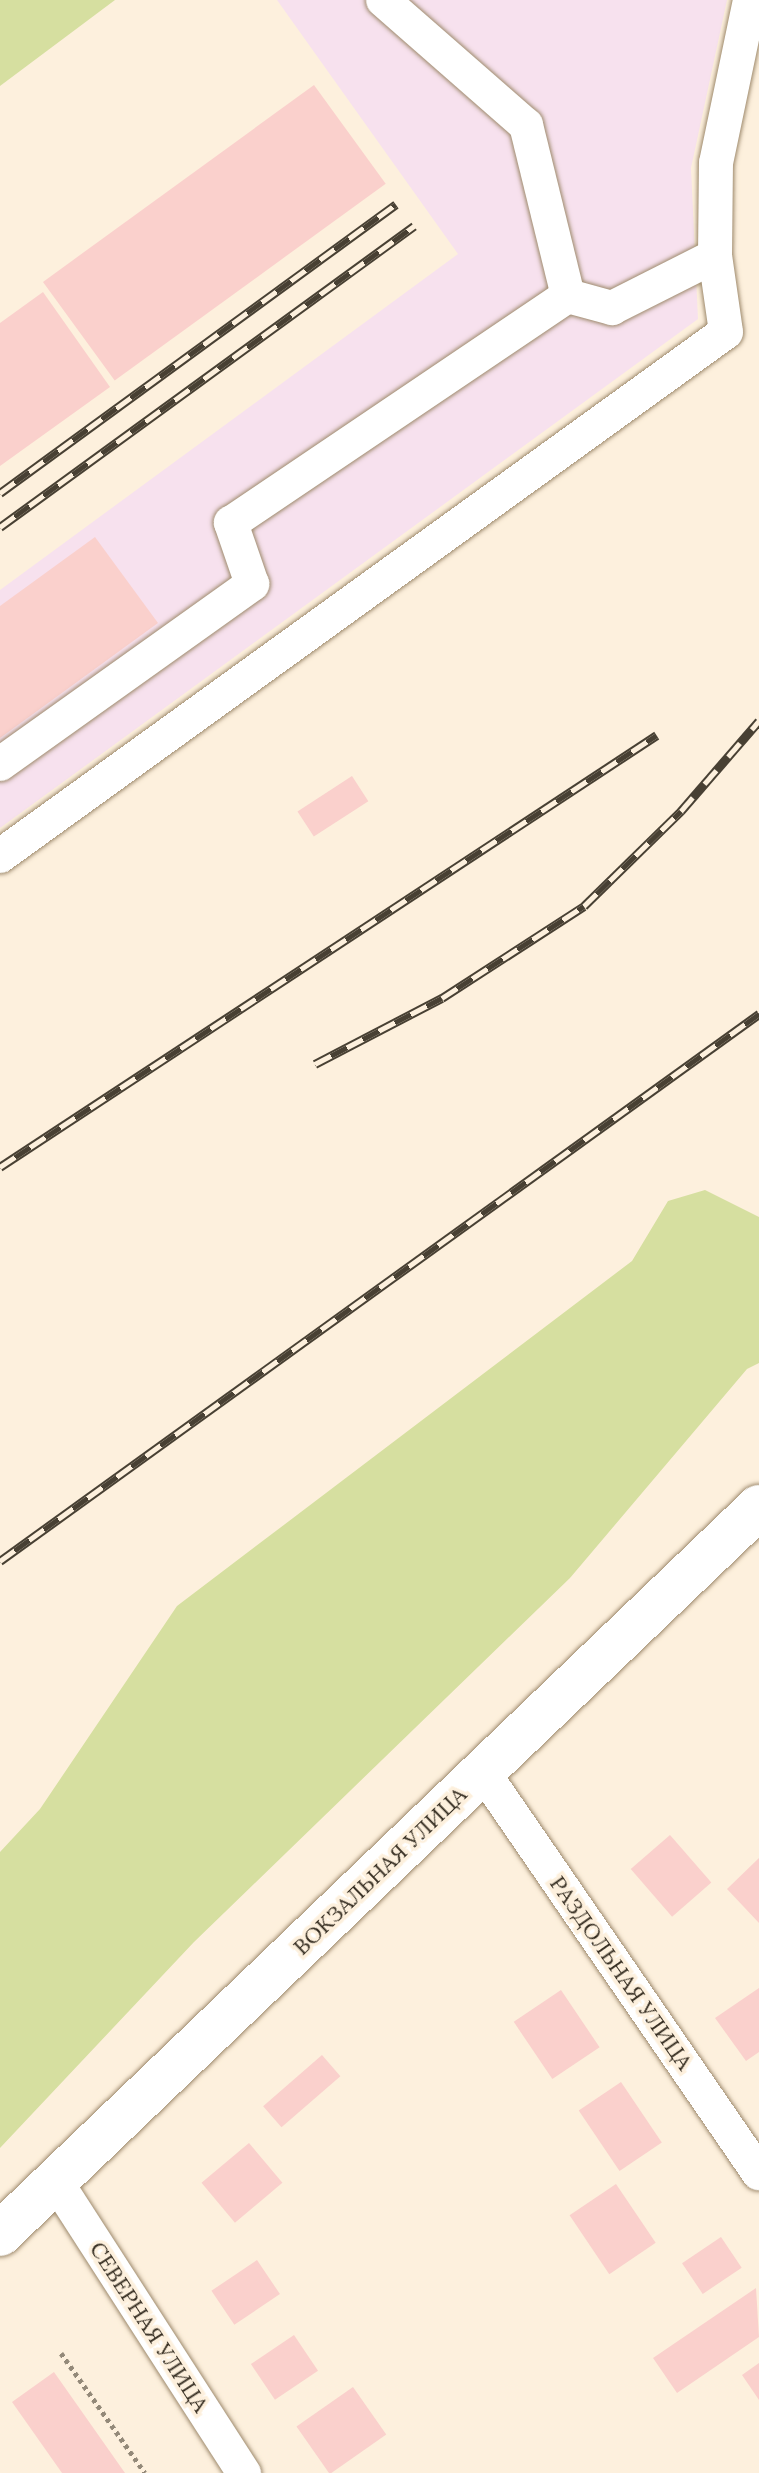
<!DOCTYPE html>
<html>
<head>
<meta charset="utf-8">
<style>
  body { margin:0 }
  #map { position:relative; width:759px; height:2473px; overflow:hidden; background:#fdf0dd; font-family:Lora,serif }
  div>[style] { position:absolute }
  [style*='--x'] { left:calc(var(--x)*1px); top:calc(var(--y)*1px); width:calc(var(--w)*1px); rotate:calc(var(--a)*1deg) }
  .industrial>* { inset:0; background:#f7e1ee }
  .green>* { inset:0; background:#d6dfa0 }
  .building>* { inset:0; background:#fad0cc; transform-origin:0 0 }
  .path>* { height:5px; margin-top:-2.5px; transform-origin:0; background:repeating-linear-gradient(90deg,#938979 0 4px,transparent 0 8px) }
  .roads { filter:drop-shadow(0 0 2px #9e8a6d) drop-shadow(0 0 2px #9e8a6d) }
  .minor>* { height:34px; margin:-17px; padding:0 17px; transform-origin:17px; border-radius:17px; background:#fff }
  .major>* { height:44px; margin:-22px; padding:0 22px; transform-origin:22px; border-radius:22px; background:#fff }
  .rail>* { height:9px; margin-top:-4.5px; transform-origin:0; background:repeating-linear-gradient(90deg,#fdf0dd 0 18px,#484033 0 36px); box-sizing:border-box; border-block:2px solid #484033 }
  span { translate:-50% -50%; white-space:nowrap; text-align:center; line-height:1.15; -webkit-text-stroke:7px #fdf0dd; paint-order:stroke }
  .street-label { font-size:22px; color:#342c20 }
</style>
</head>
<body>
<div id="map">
  <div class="industrial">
    <i style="clip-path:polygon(277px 0,727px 0,691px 168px,698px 319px,0 828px,0 590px,458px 254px)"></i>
  </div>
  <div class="green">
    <i style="clip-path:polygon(0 0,115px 0,0 86px)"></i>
    <i style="clip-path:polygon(705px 1190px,759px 1217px,759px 1363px,747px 1369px,570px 1578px,194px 1942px,0 2148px,0 1852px,40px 1809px,177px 1606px,632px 1261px,668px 1201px)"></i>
  </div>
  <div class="building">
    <i style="left:314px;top:85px;width:122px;height:335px;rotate:54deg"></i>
    <i style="clip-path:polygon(43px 292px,110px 387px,0 466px,0 323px)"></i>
    <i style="clip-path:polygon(95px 537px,158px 623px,0 738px,0 606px)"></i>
    <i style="left:352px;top:776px;width:30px;height:65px;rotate:57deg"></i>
    <i style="left:670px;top:1835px;width:63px;height:52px;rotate:49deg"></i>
    <i style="clip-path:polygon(759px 1858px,759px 1923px,727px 1889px)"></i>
    <i style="clip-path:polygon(759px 1988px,759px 2052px,746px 2061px,715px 2018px)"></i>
    <i style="left:561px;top:1990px;width:69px;height:57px;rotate:56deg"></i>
    <i style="left:322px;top:2055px;width:28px;height:78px;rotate:49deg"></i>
    <i style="left:621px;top:2082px;width:73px;height:51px;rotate:56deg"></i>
    <i style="left:249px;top:2143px;width:52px;height:62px;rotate:50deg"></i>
    <i style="left:616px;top:2184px;width:71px;height:56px;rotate:56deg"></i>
    <i style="left:721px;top:2237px;width:37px;height:47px;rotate:56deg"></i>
    <i style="left:257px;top:2260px;width:41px;height:55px;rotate:56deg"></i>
    <i style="clip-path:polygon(756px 2288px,759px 2337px,677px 2393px,653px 2358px)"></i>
    <i style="left:294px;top:2335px;width:43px;height:52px;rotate:56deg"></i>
    <i style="clip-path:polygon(759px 2363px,759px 2400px,742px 2375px)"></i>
    <i style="clip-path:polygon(54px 2372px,125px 2473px,62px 2473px,12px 2402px)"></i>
    <i style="left:353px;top:2387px;width:58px;height:69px;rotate:55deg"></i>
  </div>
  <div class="path">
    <i style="--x:61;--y:2353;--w:146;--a:55"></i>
  </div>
  <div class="roads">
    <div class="minor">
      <i style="--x:383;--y:0;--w:190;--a:41.2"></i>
      <i style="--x:526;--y:125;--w:176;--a:76.2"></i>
      <i style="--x:0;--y:764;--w:310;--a:-35.5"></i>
      <i style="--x:252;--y:584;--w:65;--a:-109"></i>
      <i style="--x:231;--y:523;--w:406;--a:-34"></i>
      <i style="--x:568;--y:296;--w:46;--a:15.3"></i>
      <i style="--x:612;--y:308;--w:115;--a:-26.8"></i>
      <i style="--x:0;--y:856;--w:895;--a:-35.82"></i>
      <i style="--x:726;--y:332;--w:77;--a:-98.2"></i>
      <i style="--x:715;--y:256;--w:93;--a:-89.4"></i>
      <i style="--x:716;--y:163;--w:167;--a:-78.2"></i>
      <i style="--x:483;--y:1772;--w:487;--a:55.5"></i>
      <i style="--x:55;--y:2180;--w:349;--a:57.2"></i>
    </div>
    <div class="major">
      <i style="--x:0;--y:2234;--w:1051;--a:-43.77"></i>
    </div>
  </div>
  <div class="rail">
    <i style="--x:0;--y:493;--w:490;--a:-36.1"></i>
    <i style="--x:0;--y:527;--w:512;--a:-36.02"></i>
    <i style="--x:315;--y:1064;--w:143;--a:-27.5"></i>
    <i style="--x:442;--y:998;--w:169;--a:-32.9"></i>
    <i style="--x:584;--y:906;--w:136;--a:-44.4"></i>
    <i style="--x:681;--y:811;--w:119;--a:-49.1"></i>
    <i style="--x:0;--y:1167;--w:786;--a:-33.33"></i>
    <i style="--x:0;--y:1561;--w:936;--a:-35.78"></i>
  </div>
  <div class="street-label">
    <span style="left:380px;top:1871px;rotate:-44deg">ВОКЗАЛЬНАЯ УЛИЦА</span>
    <span style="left:621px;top:1973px;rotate:55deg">РАЗДОЛЬНАЯ УЛИЦА</span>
    <span style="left:149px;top:2327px;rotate:57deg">СЕВЕРНАЯ УЛИЦА</span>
  </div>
</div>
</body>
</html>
